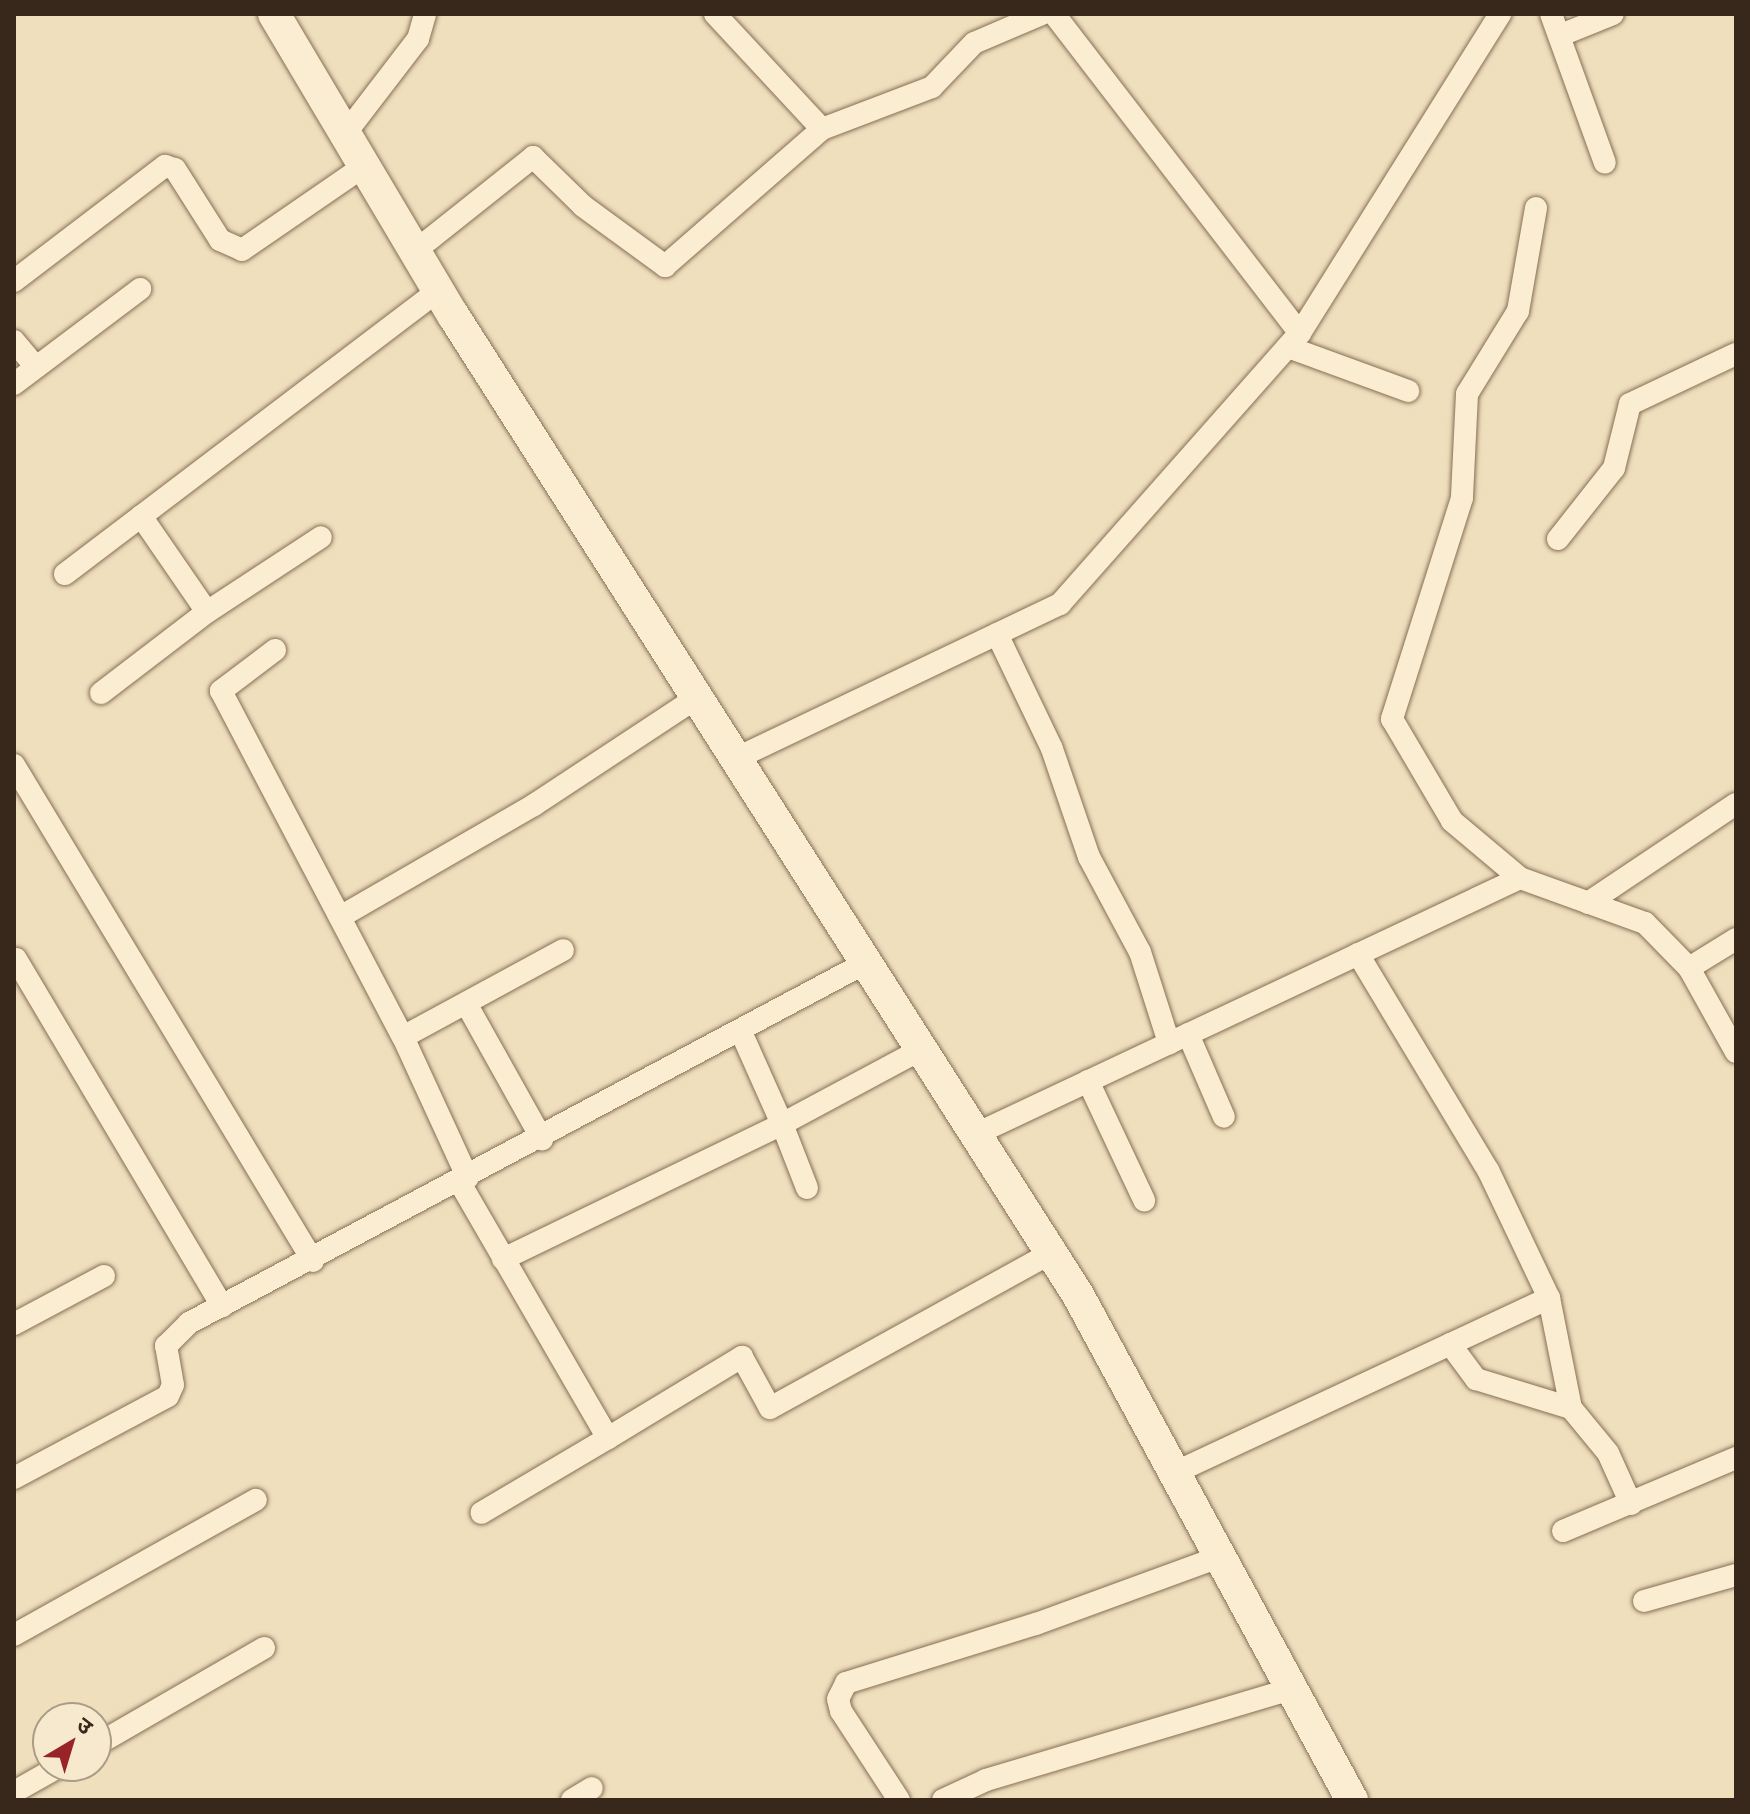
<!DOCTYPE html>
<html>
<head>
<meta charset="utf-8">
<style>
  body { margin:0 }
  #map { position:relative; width:1750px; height:1814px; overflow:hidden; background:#efdfbd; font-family:"Noto Serif","Noto Sans Devanagari",serif }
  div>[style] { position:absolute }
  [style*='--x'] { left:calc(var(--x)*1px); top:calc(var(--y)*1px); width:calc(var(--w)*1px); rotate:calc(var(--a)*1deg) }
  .roads { filter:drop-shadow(0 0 2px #886f56) drop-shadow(0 0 2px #886f56) }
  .street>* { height:22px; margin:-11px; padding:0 11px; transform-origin:11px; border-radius:11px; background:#faedd1 }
  .secondary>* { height:32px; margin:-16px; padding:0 16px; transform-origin:16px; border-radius:16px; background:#faedd1 }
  span { translate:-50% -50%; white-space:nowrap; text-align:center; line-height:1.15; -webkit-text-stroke:6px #f7e9cd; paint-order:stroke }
  .frame { position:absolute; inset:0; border:16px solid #37281b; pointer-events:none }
  .north { position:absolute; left:32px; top:1702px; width:80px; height:80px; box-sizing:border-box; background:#f7e9cd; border:2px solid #aa9c86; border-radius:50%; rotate:38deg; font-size:22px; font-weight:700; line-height:32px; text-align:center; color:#37281b }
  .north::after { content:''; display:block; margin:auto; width:28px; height:36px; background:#992428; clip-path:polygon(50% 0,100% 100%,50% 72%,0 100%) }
</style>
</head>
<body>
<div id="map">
  <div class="roads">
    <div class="street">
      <i style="--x:715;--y:14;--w:157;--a:47.1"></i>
      <i style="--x:822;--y:129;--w:118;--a:-20.9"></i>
      <i style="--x:932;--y:87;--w:61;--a:-46.3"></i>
      <i style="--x:974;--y:43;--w:74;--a:-23.1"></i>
      <i style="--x:1054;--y:14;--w:403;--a:52.4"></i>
      <i style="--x:1551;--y:14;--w:158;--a:70.1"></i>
      <i style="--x:1561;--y:35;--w:56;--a:-22"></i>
      <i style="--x:345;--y:134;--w:120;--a:-52.5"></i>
      <i style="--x:418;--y:39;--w:26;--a:-74"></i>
      <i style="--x:1536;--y:208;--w:105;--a:99.9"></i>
      <i style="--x:1518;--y:311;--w:97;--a:121.6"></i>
      <i style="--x:1467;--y:394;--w:104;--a:92.8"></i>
      <i style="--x:1462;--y:498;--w:232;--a:107.6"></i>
      <i style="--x:1392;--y:719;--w:118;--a:59.5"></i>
      <i style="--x:1452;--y:821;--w:89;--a:40"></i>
      <i style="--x:1520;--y:878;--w:133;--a:19.8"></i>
      <i style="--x:1645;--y:923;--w:63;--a:45.6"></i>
      <i style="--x:1689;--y:968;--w:96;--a:60.8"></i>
      <i style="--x:415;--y:251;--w:151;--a:-38.5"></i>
      <i style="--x:533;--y:157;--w:70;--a:44.4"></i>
      <i style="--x:583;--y:206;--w:102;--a:36.2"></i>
      <i style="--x:665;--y:266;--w:208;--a:-41.1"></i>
      <i style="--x:14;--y:281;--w:190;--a:-37.3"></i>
      <i style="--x:165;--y:166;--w:10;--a:17"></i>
      <i style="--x:175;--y:169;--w:84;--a:57.6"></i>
      <i style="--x:220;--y:240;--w:24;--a:24"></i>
      <i style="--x:242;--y:250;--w:148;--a:-34.5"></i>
      <i style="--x:14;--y:341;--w:34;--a:50"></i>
      <i style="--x:1288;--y:347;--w:128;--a:20.1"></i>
      <i style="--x:14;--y:384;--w:158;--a:-37"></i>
      <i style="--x:141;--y:516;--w:116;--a:55.5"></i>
      <i style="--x:207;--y:612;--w:136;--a:-33.3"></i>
      <i style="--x:1558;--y:539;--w:90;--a:-51.7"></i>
      <i style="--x:1614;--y:468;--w:66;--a:-76"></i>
      <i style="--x:1630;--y:404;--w:117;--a:-25.3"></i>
      <i style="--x:65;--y:574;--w:468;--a:-37.2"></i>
      <i style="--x:997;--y:634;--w:127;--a:64.4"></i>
      <i style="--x:1052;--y:749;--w:114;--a:71.1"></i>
      <i style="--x:1089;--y:857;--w:108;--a:61.8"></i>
      <i style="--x:1140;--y:952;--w:96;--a:72.3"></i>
      <i style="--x:275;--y:650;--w:68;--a:142.8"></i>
      <i style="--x:221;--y:691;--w:391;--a:62.3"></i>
      <i style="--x:403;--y:1037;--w:155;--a:65.3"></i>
      <i style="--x:101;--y:693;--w:133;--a:-37.4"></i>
      <i style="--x:737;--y:758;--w:358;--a:-25.5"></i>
      <i style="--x:1060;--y:604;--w:362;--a:-48.5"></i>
      <i style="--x:1300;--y:333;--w:377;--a:-57.9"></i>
      <i style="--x:14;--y:765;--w:579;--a:58.92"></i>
      <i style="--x:1588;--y:903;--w:178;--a:-33.8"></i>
      <i style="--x:340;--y:917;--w:224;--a:-30"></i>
      <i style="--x:534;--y:805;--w:196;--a:-33.4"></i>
      <i style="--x:1358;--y:954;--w:252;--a:59"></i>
      <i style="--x:1488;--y:1170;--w:142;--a:64.5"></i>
      <i style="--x:1549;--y:1298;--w:112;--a:78.7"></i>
      <i style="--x:1571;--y:1408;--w:58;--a:50.6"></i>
      <i style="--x:1608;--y:1453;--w:56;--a:65.7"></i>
      <i style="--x:16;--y:959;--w:404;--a:59.3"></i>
      <i style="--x:1689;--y:968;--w:55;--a:-31.7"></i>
      <i style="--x:467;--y:1005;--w:154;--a:60.8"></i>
      <i style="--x:1188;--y:1034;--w:90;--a:66.6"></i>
      <i style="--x:403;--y:1037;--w:182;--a:-28.5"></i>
      <i style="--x:1088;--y:1081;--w:132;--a:64.8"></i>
      <i style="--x:976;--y:1134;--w:601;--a:-25.2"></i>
      <i style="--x:460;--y:1183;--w:295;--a:59.9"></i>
      <i style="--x:608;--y:1438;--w:147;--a:149.4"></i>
      <i style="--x:807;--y:1188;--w:69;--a:-111.3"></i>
      <i style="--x:782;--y:1124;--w:159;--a:-28.2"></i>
      <i style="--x:503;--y:1259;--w:310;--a:-25.8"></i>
      <i style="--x:782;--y:1124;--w:101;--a:-114"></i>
      <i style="--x:14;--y:1324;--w:102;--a:-28.1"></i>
      <i style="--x:1450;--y:1344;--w:44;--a:53.4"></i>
      <i style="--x:1476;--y:1379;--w:99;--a:17"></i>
      <i style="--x:608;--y:1438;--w:157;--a:-31.2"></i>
      <i style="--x:742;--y:1357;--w:58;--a:61.2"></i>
      <i style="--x:770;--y:1408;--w:321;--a:-28.9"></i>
      <i style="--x:1174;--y:1473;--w:414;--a:-25"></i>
      <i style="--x:14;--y:1478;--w:174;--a:-28"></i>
      <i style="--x:168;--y:1396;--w:12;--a:-66"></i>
      <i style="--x:173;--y:1385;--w:40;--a:-100"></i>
      <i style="--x:166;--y:1346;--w:33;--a:-45"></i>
      <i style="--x:189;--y:1323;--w:768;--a:-28.03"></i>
      <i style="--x:1563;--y:1531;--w:188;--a:-22.9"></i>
      <i style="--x:1644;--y:1601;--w:96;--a:-15.8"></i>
      <i style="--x:14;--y:1635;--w:277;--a:-29.2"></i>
      <i style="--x:96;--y:1745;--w:194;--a:-30"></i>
      <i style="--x:14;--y:1792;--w:53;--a:-29.5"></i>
      <i style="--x:572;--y:1800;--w:23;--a:-31"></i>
      <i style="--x:899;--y:1800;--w:106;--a:-123.1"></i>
      <i style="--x:841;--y:1711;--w:12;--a:-104"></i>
      <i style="--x:838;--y:1699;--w:18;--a:-63"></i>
      <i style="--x:846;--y:1683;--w:199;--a:-17.3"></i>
      <i style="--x:1036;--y:1624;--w:195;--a:-20.1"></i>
      <i style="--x:943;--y:1800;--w:47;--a:-24.9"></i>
      <i style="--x:986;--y:1780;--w:318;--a:-16.6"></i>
    </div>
    <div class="secondary">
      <i style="--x:274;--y:14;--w:350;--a:59.3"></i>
      <i style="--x:453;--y:315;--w:1162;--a:57.47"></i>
      <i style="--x:1078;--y:1295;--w:575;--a:61.52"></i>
    </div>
  </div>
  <div class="frame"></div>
  <div class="north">उ</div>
</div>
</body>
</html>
